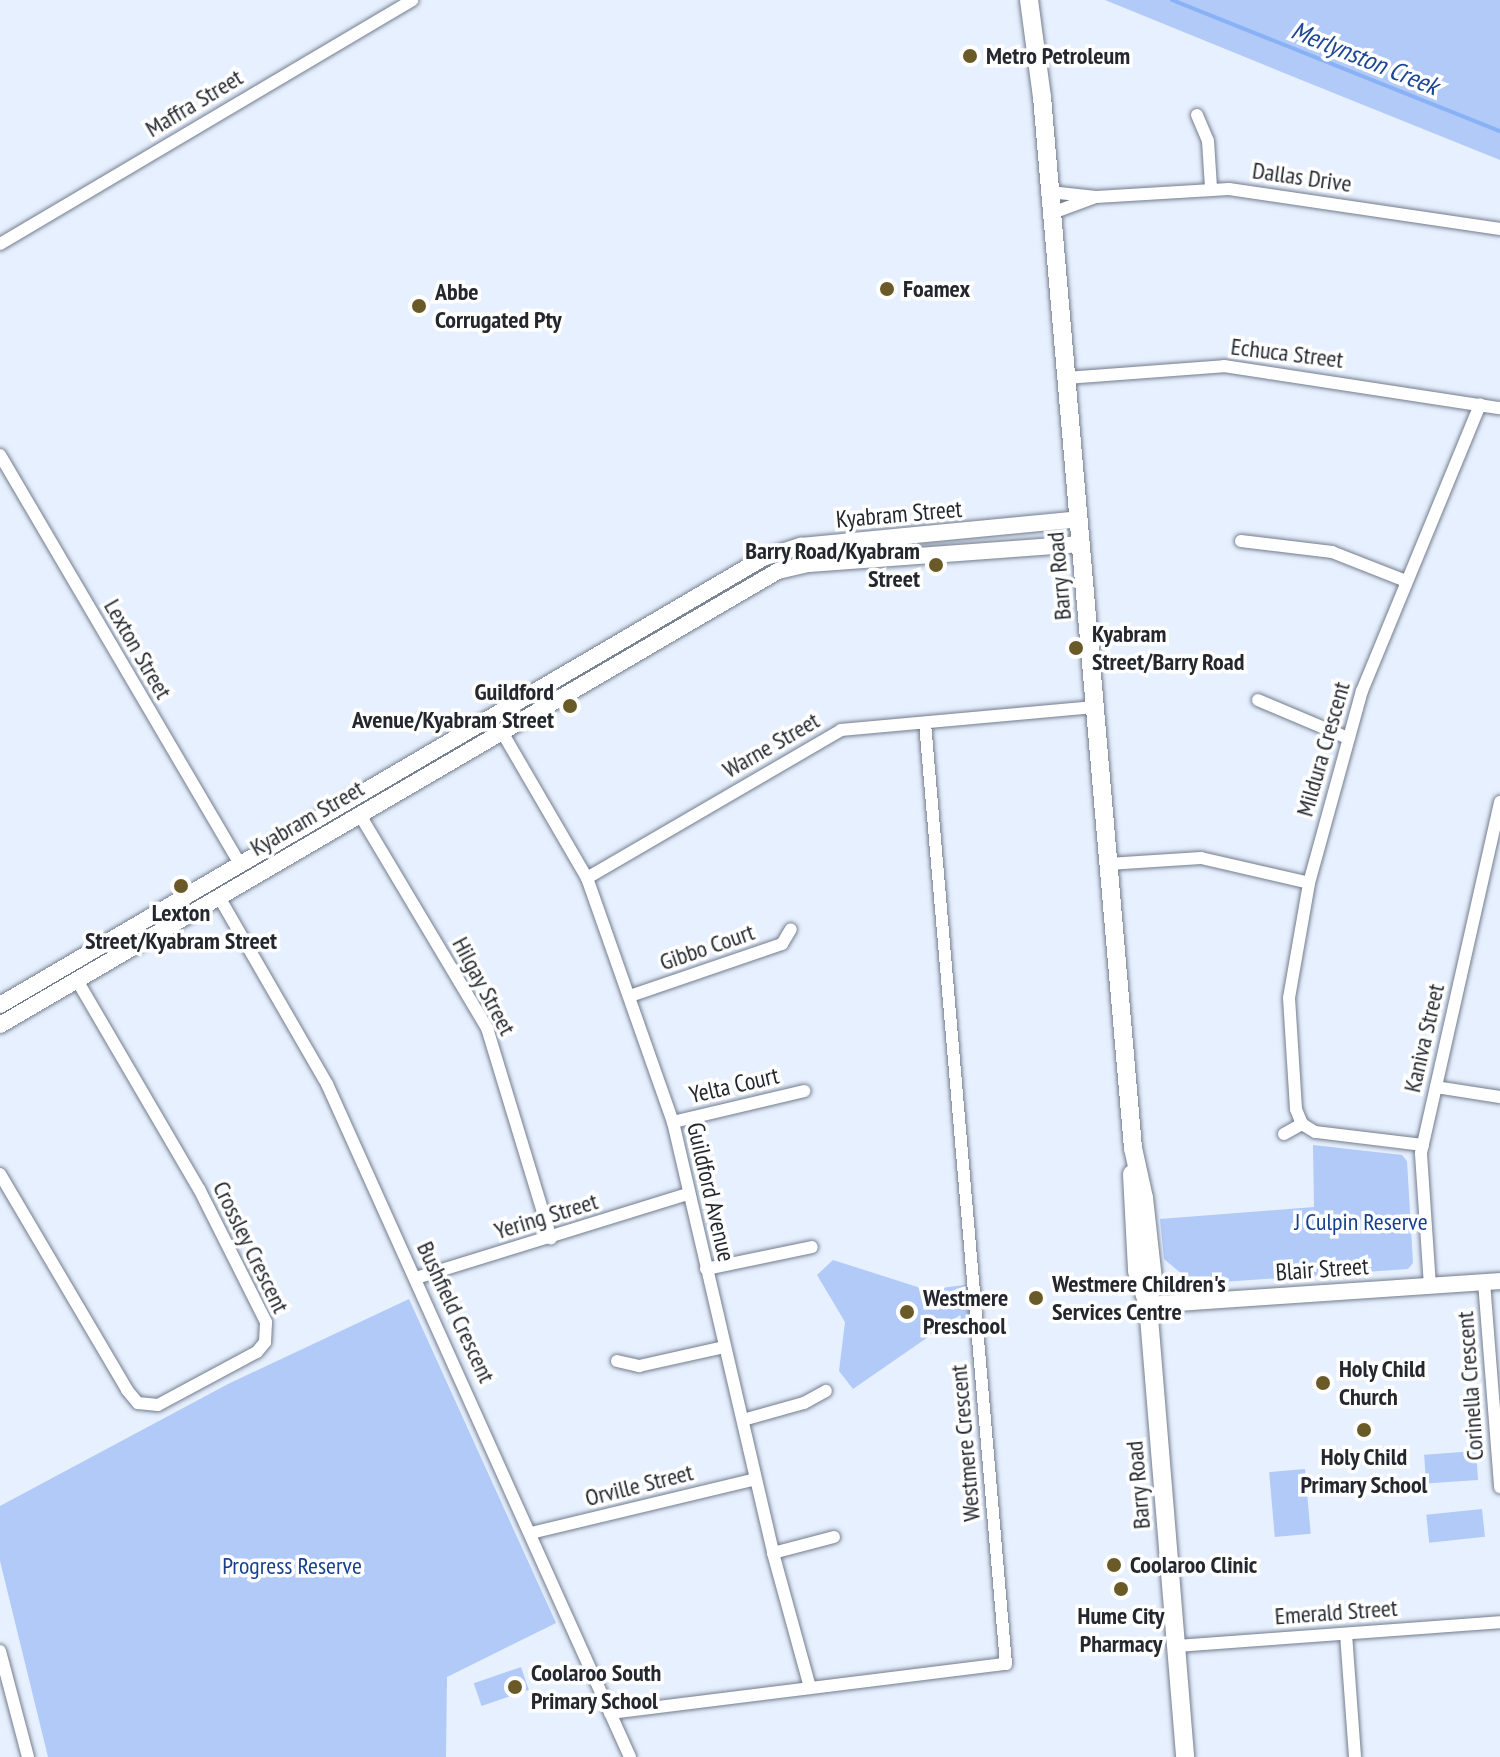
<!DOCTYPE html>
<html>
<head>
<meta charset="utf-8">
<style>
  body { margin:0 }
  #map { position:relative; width:1500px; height:1757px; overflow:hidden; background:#e7f0fe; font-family:"PT Sans Narrow",sans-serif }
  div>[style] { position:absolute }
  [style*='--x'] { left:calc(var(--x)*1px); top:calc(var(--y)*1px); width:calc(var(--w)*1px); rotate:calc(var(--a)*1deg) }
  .green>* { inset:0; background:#b1caf7; transform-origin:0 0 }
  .stream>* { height:4px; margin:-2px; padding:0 2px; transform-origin:2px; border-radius:2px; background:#89b1f6 }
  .roads { filter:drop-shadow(0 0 2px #737d8d) drop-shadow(0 0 2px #737d8d) }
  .minor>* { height:12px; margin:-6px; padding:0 6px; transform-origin:6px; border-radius:6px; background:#fff }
  .tertiary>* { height:16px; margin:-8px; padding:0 8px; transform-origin:8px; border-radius:8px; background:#fff }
  .secondary>* { height:18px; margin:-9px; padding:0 9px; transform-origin:9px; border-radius:9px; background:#fff }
  .dots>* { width:22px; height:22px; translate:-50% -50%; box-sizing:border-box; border:4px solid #fff; border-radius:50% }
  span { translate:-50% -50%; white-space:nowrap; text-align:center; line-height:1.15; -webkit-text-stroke:7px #fff; paint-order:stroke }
  .poi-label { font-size:24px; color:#24282e; font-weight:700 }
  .left { translate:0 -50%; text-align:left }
  .right { translate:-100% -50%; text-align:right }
  .street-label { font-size:24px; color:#24282e }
  .park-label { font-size:24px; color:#15408f }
  .water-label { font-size:26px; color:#1b4796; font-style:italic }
</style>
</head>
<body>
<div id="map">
  <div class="green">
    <i style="clip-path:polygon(1105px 0,1500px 0,1500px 160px,1284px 73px)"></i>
    <i style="clip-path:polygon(1313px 1145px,1402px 1155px,1407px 1161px,1413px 1263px,1408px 1269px,1194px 1284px,1164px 1259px,1160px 1219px,1314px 1207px)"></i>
    <i style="clip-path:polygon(833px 1260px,927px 1290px,971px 1284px,975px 1326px,964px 1327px,960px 1315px,853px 1389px,839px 1371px,845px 1322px,817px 1275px)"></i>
    <i style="clip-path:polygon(409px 1299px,556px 1623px,447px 1677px,446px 1757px,48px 1757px,0 1561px,0 1506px,228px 1384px)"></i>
    <i style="left:1476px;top:1451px;width:29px;height:52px;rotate:86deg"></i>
    <i style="left:1305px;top:1469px;width:65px;height:36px;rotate:85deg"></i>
    <i style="left:1482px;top:1509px;width:28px;height:56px;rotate:84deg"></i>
    <i style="left:521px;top:1667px;width:24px;height:50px;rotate:71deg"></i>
  </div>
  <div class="stream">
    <i style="--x:1172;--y:0;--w:353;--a:21.8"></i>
  </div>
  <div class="roads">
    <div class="minor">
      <i style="--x:1197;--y:115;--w:28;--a:67"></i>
      <i style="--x:1208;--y:141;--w:47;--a:86.3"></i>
      <i style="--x:1050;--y:192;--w:46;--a:6.2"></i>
      <i style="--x:1096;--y:197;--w:133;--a:-3.4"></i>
      <i style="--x:1229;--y:189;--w:274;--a:8.4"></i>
      <i style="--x:1052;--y:213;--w:44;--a:-20.1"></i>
      <i style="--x:0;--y:244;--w:479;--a:-30.6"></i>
      <i style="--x:1066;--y:378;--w:158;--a:-4.3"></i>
      <i style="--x:1224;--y:366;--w:279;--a:8.7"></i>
      <i style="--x:0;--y:455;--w:474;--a:59.6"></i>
      <i style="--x:1241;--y:541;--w:92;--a:6.9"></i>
      <i style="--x:1332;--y:552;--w:79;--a:21.4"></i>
      <i style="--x:1258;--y:700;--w:98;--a:22.9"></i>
      <i style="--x:502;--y:732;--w:169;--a:59.8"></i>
      <i style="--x:587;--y:878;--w:259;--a:70.6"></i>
      <i style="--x:673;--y:1122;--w:442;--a:76.9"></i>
      <i style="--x:773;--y:1553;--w:139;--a:74.6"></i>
      <i style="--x:360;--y:815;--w:248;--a:59.2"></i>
      <i style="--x:487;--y:1028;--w:220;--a:73.1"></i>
      <i style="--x:1108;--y:864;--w:93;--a:-3.7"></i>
      <i style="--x:1201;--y:858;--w:111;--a:13"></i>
      <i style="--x:587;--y:878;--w:294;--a:-30.2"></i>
      <i style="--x:841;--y:730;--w:254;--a:-5.2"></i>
      <i style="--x:219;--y:897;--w:216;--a:60"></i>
      <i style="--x:327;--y:1084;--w:738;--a:65.76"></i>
      <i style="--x:630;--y:996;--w:161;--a:-18.9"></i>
      <i style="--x:782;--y:944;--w:17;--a:-59"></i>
      <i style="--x:1436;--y:1087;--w:65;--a:8.9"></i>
      <i style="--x:673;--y:1122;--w:135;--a:-13.3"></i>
      <i style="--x:1284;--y:1134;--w:21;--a:-29"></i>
      <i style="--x:1423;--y:1145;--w:109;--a:-173.1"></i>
      <i style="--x:1315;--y:1132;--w:15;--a:-148"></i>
      <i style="--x:1302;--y:1124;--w:16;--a:-112"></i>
      <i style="--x:1296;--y:1109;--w:111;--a:-93.6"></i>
      <i style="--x:1289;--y:998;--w:117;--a:-80.1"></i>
      <i style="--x:1309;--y:883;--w:199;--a:-74.6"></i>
      <i style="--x:1362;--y:691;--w:310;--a:-67.6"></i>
      <i style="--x:0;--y:1174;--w:251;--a:59.5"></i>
      <i style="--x:127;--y:1390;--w:17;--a:50"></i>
      <i style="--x:138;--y:1403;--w:20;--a:6"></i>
      <i style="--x:158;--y:1405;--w:112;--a:-28.2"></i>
      <i style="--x:257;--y:1352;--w:13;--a:-51"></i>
      <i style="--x:265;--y:1342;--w:20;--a:-87"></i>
      <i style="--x:266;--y:1322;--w:149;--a:-116.7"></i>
      <i style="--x:199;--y:1189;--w:242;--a:-120.3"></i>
      <i style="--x:706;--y:1269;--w:108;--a:-11.7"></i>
      <i style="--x:416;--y:1278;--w:285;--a:-17.2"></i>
      <i style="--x:1484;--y:1282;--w:206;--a:85.5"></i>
      <i style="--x:1430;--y:1286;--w:133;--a:-93.9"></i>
      <i style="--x:1421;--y:1153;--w:360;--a:-77.3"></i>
      <i style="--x:617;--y:1361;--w:23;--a:13"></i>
      <i style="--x:639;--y:1366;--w:88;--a:-12.5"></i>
      <i style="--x:743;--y:1420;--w:63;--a:-15.6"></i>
      <i style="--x:804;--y:1403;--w:25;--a:-29"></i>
      <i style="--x:531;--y:1533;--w:231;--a:-13.5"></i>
      <i style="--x:773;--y:1553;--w:63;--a:-14.7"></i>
      <i style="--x:1346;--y:1634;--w:123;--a:85.8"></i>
      <i style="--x:1176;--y:1646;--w:325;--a:-4.2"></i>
      <i style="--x:0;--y:1651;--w:110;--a:75.2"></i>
      <i style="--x:610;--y:1713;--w:399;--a:-7.1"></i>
      <i style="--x:1006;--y:1664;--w:944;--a:-94.92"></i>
    </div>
    <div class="tertiary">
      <i style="--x:0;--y:1005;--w:884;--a:-30.36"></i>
      <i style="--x:763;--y:558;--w:40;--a:-18"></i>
      <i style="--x:801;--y:546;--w:279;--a:-5.5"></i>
      <i style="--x:0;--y:1025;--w:901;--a:-30.27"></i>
      <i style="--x:778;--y:571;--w:32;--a:-13"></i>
      <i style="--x:809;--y:564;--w:273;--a:-4.2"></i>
      <i style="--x:1148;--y:1305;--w:353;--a:-3.9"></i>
    </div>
    <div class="secondary">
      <i style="--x:1029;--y:0;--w:98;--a:82.4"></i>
      <i style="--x:1042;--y:97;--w:1055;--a:85.05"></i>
      <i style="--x:1133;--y:1148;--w:51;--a:77.6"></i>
      <i style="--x:1144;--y:1198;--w:81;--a:83.7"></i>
      <i style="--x:1153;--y:1279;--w:26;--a:101"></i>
      <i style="--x:1148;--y:1305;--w:454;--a:85.3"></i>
      <i style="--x:1132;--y:1174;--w:97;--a:87"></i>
      <i style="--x:1137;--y:1271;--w:36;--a:72"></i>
    </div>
  </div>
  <div class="dots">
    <i style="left:970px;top:56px;background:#695a27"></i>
    <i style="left:887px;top:289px;background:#695a27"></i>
    <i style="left:419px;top:306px;background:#695a27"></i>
    <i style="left:936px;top:565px;background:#695a27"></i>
    <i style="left:1076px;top:648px;background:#695a27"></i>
    <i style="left:570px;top:706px;background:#695a27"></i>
    <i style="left:181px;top:886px;background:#695a27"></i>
    <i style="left:1036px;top:1298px;background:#695a27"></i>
    <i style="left:907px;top:1312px;background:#695a27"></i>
    <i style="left:1323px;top:1383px;background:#695a27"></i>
    <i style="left:1364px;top:1430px;background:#695a27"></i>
    <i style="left:1114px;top:1565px;background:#695a27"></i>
    <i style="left:1121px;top:1589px;background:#695a27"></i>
    <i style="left:515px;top:1687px;background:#695a27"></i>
  </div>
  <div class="poi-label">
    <span class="left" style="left:986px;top:56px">Metro Petroleum</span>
    <span class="left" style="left:903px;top:289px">Foamex</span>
    <span class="left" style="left:435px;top:306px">Abbe<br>Corrugated Pty</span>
    <span class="right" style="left:920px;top:565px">Barry Road/Kyabram<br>Street</span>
    <span class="left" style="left:1092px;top:648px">Kyabram<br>Street/Barry Road</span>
    <span class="right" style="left:554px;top:706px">Guildford<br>Avenue/Kyabram Street</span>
    <span style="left:181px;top:927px">Lexton<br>Street/Kyabram Street</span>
    <span class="left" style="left:1052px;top:1298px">Westmere Children's<br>Services Centre</span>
    <span class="left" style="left:923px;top:1312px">Westmere<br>Preschool</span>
    <span class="left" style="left:1339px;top:1383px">Holy Child<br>Church</span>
    <span style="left:1364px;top:1471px">Holy Child<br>Primary School</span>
    <span class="left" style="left:1130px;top:1565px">Coolaroo Clinic</span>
    <span style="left:1121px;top:1630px">Hume City<br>Pharmacy</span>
    <span class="left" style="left:531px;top:1687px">Coolaroo South<br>Primary School</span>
  </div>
  <div class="street-label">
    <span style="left:194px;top:103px;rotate:-31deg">Maffra Street</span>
    <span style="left:1302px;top:177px;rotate:8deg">Dallas Drive</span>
    <span style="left:1287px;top:353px;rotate:7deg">Echuca Street</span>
    <span style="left:899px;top:514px;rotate:-5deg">Kyabram Street</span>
    <span style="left:1059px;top:576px;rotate:-95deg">Barry Road</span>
    <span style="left:138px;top:649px;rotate:60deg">Lexton Street</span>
    <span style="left:771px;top:745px;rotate:-30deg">Warne Street</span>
    <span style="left:1323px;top:749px;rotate:-74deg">Mildura Crescent</span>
    <span style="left:307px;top:818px;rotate:-30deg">Kyabram Street</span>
    <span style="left:707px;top:947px;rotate:-19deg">Gibbo Court</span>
    <span style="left:484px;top:986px;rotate:62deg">Hilgay Street</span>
    <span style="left:1424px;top:1038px;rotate:-77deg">Kaniva Street</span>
    <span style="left:734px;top:1085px;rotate:-13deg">Yelta Court</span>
    <span style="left:711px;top:1192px;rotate:77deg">Guildford Avenue</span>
    <span style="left:546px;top:1216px;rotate:-17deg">Yering Street</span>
    <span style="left:251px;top:1247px;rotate:64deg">Crossley Crescent</span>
    <span style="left:1322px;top:1269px;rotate:-4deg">Blair Street</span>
    <span style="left:456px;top:1312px;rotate:65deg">Bushfield Crescent</span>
    <span style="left:1470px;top:1386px;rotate:-94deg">Corinella Crescent</span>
    <span style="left:965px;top:1443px;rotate:-95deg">Westmere Crescent</span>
    <span style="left:639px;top:1485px;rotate:-14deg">Orville Street</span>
    <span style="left:1138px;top:1485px;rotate:-95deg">Barry Road</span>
    <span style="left:1336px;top:1612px;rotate:-4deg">Emerald Street</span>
  </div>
  <div class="park-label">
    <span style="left:1361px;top:1222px">J Culpin Reserve</span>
    <span style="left:292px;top:1566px">Progress Reserve</span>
  </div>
  <div class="water-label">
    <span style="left:1365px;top:58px;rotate:22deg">Merlynston Creek</span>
  </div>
</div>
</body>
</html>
